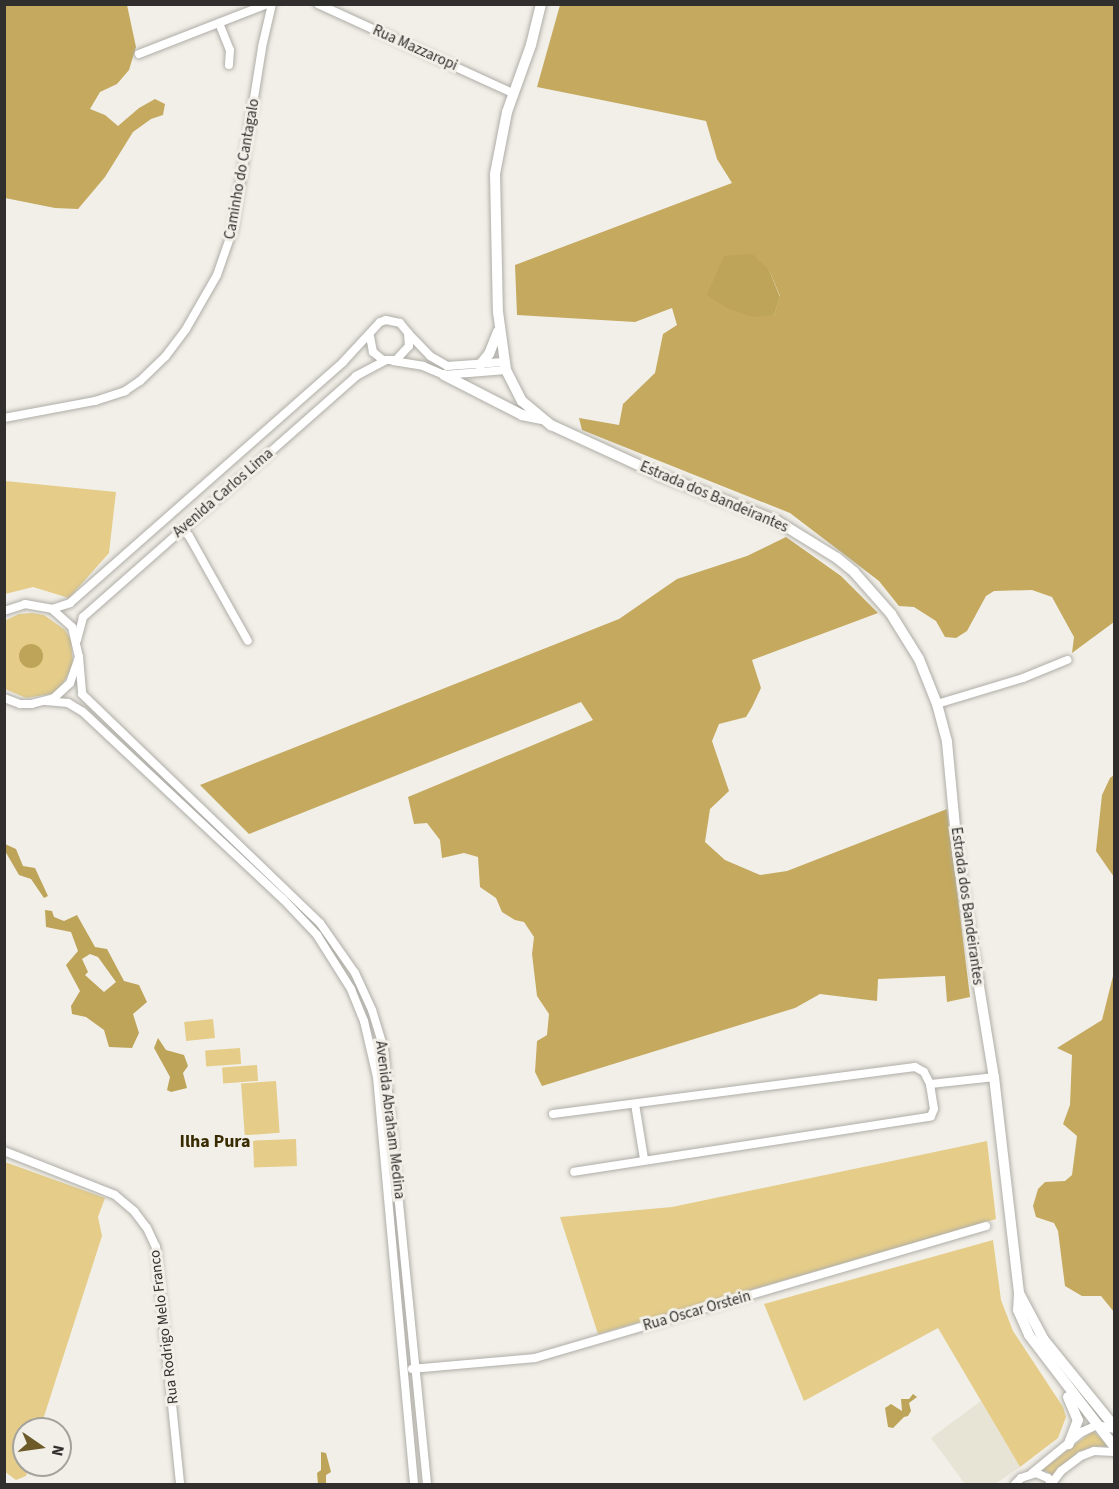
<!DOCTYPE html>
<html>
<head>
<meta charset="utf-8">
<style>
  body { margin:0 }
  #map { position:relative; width:1119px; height:1489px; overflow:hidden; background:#f1efe8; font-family:"Source Sans 3",sans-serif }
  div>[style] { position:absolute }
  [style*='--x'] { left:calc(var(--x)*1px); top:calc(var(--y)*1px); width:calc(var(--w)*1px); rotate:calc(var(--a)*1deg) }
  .built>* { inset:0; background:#e7e3d5 }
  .green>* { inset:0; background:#e5cd89; transform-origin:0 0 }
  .forest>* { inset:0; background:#c4a95e }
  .water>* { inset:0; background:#bea458 }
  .round { border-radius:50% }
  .roads { filter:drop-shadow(0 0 2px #afada7) drop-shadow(0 0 2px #afada7) }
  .minor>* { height:8px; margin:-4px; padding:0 4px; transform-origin:4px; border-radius:4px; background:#fff }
  .major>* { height:10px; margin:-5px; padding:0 5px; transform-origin:5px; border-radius:5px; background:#fff }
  span { translate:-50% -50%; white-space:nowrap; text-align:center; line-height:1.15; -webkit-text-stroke:6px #f1efe8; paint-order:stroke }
  .street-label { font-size:15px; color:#302f2d }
  .quarter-label { font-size:18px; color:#382b00; font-weight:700 }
  .frame { position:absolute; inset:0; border:6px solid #302f2d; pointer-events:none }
  .north { position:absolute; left:12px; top:1417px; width:60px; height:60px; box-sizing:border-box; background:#f1efe8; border:2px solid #a4a29d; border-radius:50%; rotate:103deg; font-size:16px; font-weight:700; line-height:24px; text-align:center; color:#302f2d }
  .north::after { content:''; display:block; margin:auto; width:21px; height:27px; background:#6c5b29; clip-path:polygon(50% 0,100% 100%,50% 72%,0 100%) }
</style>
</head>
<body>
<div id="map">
  <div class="built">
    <i style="clip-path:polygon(981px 1401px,1020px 1467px,995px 1484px,965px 1484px,931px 1438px)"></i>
  </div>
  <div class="green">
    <i style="clip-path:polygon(5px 481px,116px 492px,109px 553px,69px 598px,33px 587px,5px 594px)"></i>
    <i style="clip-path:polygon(32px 613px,44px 615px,65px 630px,71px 640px,73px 665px,61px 687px,51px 694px,26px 698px,5px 689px,4px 621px,19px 614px)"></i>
    <i style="left:213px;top:1019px;width:19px;height:29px;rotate:84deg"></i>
    <i style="left:240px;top:1048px;width:16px;height:35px;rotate:86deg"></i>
    <i style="left:257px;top:1065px;width:16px;height:35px;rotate:86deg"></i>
    <i style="left:276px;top:1081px;width:52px;height:35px;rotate:86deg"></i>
    <i style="left:296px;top:1139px;width:27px;height:43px;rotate:88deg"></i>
    <i style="clip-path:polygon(987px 1141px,996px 1219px,598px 1334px,560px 1217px,672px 1207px)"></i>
    <i style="clip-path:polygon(5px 1162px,105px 1198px,98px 1217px,102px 1236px,40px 1429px,24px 1429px,24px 1465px,29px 1465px,26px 1476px,16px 1480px,4px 1471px)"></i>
    <i style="clip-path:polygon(993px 1240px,1001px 1300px,1013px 1331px,1063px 1407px,1066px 1417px,1058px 1438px,1020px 1467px,938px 1328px,804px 1401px,764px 1304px)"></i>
    <i style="clip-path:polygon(1093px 1431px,1109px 1446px,1091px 1447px,1078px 1452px,1052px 1475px,1043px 1469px)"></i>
  </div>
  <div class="forest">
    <i style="clip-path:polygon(4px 5px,127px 5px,136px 47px,129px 70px,117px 84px,100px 92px,90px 109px,105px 115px,118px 126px,139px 108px,155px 99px,165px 104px,163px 115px,151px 119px,133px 132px,105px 177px,78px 209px,55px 208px,5px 198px)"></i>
    <i style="clip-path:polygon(evenodd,560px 5px,1114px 5px,1114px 622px,1072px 653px,1074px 637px,1052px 597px,1032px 590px,994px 591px,986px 596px,967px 631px,956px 638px,945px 637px,936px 621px,914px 607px,899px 606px,879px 581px,790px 513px,582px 430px,579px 418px,619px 425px,623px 404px,655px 373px,663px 334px,677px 325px,672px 308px,635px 322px,517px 315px,515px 265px,732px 183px,717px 159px,706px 121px,537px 87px,560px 5px,769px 270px,780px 296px,774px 315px,769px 270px)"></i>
    <i style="clip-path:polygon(786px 537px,841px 576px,878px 613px,752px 660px,761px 688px,752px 707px,746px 717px,719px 724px,712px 741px,729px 791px,710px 809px,705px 842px,725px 860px,760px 875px,787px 871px,947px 809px,970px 997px,947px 1002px,945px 976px,878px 979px,877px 1001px,820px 994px,795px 1008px,542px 1086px,535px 1072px,537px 1041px,547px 1035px,549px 1014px,537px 996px,532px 954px,534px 937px,524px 922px,515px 920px,502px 912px,496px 898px,480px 887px,478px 857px,464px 853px,442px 858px,440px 840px,427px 823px,414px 824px,408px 797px,593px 720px,581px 702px,249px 834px,200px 785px,619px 619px,677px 579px,747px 556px)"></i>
    <i style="clip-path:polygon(1114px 775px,1114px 877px,1096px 851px,1102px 795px,1110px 778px)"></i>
    <i style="clip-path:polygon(1114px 972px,1114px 1312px,1101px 1296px,1082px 1296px,1065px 1286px,1058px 1231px,1054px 1223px,1036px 1217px,1033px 1206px,1038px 1189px,1045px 1182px,1065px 1181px,1072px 1175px,1077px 1136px,1063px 1124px,1070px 1105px,1072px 1055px,1057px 1048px,1102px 1020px)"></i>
  </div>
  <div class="water">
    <i style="clip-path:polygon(752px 254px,769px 270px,780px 297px,774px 315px,754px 317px,729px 309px,707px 295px,724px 256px)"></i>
    <i class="round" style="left:19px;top:644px;width:24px;height:24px"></i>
    <i style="clip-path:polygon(5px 844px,16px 849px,23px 866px,35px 868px,48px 896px,44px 898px,31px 879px,19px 875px,5px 851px)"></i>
    <i style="clip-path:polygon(evenodd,45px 910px,52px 911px,54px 917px,64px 921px,77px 915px,95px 947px,107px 949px,124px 981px,139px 985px,147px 1002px,133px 1014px,139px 1033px,132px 1048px,109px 1047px,104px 1030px,86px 1017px,72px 1014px,71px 1006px,80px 991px,66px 965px,78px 951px,71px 932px,46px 927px,45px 910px,90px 954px,98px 957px,116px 982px,104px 992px,85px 975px,88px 972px,82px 959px,90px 954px)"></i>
    <i style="clip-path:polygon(158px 1038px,166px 1050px,184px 1055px,188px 1066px,183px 1073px,187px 1088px,171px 1092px,167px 1090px,170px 1077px,154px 1048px)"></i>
    <i style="clip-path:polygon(913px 1394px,917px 1397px,909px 1403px,911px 1411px,908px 1416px,904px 1417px,893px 1428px,888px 1427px,885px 1408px,891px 1404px,902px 1411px,901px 1399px,909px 1399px)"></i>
    <i style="clip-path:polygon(321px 1452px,326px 1453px,331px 1472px,326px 1475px,326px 1484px,318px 1484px,317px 1473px,321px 1470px)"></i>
  </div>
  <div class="roads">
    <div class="minor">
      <i style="--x:318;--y:4;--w:213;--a:24.6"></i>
      <i style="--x:219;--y:23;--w:29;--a:68"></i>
      <i style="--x:230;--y:50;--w:15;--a:94"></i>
      <i style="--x:139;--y:54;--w:137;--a:-21.3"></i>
      <i style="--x:408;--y:333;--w:32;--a:46"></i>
      <i style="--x:430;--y:356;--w:20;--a:30"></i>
      <i style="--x:447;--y:366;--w:56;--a:-4.1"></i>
      <i style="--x:393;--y:361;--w:30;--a:9"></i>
      <i style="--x:423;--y:366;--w:23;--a:23"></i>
      <i style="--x:444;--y:375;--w:62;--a:-4.6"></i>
      <i style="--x:4;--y:418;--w:93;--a:-10.6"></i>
      <i style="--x:95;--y:401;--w:32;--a:-18"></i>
      <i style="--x:125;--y:391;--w:18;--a:-34"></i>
      <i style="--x:140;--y:381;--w:35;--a:-44"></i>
      <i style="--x:165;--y:357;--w:35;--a:-53"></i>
      <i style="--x:186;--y:329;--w:62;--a:-60.1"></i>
      <i style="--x:217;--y:275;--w:49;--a:-70.8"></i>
      <i style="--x:233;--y:229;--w:184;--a:-80.9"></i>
      <i style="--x:262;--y:47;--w:44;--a:-76.9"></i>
      <i style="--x:182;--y:529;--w:10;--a:45"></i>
      <i style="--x:189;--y:536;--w:120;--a:60.7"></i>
      <i style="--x:52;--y:609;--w:19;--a:-18"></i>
      <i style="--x:70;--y:603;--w:364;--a:-41.4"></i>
      <i style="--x:343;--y:362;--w:54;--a:-47.2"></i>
      <i style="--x:380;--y:322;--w:6;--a:-18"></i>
      <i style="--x:386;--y:320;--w:14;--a:12"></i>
      <i style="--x:400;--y:323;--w:13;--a:51"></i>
      <i style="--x:408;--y:333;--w:13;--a:86"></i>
      <i style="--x:409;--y:346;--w:19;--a:133"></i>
      <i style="--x:396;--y:360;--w:13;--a:180"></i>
      <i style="--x:383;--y:360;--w:13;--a:-141"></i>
      <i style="--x:373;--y:352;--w:16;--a:-101"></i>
      <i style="--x:4;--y:611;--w:22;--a:-18"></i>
      <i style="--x:25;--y:604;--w:27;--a:10"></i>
      <i style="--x:52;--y:609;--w:27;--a:42"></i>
      <i style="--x:72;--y:627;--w:31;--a:77"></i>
      <i style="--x:79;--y:657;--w:28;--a:109"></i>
      <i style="--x:70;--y:683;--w:22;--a:137"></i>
      <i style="--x:54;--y:698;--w:23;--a:165"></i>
      <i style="--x:32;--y:704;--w:12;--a:180"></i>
      <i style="--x:20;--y:704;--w:17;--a:-159"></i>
      <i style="--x:77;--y:640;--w:24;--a:-75"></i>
      <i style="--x:83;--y:617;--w:364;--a:-41.4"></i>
      <i style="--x:356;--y:376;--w:34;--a:-28"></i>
      <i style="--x:79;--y:657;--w:37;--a:85"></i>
      <i style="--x:82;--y:694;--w:330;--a:43.9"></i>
      <i style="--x:320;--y:923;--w:61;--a:55"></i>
      <i style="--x:355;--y:973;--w:41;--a:65.3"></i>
      <i style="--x:372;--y:1010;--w:41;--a:72.9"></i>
      <i style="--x:384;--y:1049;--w:24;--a:85"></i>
      <i style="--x:386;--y:1073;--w:413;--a:84.3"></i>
      <i style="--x:46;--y:701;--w:22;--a:5"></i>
      <i style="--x:68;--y:703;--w:17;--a:31"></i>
      <i style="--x:83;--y:712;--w:274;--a:43.1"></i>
      <i style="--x:283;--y:899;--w:50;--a:46.6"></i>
      <i style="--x:317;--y:935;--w:64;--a:57.8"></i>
      <i style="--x:351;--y:989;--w:35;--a:68"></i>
      <i style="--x:364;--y:1021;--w:57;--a:76.9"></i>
      <i style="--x:377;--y:1077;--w:409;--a:84.8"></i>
      <i style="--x:937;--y:704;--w:90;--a:-16.8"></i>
      <i style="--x:1023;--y:678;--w:48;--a:-22.2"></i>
      <i style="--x:930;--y:1084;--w:64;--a:-6.2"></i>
      <i style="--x:635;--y:1104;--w:56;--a:80.7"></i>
      <i style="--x:553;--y:1114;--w:365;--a:-7.4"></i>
      <i style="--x:915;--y:1067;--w:10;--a:29"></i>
      <i style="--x:924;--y:1072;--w:13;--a:63"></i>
      <i style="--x:930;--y:1084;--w:25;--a:81"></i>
      <i style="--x:934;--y:1109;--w:8;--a:113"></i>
      <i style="--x:931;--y:1116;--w:3;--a:162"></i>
      <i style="--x:928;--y:1117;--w:358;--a:171.2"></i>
      <i style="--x:4;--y:1151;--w:119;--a:21.6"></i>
      <i style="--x:115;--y:1195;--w:25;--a:40"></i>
      <i style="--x:134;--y:1211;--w:21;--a:53"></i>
      <i style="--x:147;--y:1228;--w:21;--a:65"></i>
      <i style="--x:156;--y:1247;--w:238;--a:84.2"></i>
      <i style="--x:412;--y:1369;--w:123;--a:-5.1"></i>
      <i style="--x:535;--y:1358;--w:470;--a:-16.3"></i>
      <i style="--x:1032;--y:1473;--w:65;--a:-39.4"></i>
      <i style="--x:1082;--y:1432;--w:17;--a:-25"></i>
      <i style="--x:1097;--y:1425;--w:17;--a:13"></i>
      <i style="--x:1052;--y:1483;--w:15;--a:-53"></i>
      <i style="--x:1061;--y:1471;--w:25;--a:-37"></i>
      <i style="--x:1081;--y:1456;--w:14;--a:-21"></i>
      <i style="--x:1094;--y:1451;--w:20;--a:3"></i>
      <i style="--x:1015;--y:1484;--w:8;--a:-45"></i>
      <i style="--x:1021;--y:1478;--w:16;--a:-18"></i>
      <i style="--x:1036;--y:1473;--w:13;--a:23"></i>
      <i style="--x:1048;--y:1478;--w:7;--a:63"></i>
    </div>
    <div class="major">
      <i style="--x:541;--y:4;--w:42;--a:103.7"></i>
      <i style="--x:531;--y:45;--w:71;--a:109.7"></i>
      <i style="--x:507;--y:112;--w:63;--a:101"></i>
      <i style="--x:495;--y:174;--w:138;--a:88.8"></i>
      <i style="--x:498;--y:312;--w:59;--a:82.1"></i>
      <i style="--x:506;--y:370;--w:35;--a:63"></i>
      <i style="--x:522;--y:401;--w:38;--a:40"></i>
      <i style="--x:551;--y:425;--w:120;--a:24.6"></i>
      <i style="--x:660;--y:475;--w:126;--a:21.5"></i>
      <i style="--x:777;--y:521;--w:70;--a:31.7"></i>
      <i style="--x:837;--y:558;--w:22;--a:39"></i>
      <i style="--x:854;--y:572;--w:56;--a:48.6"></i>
      <i style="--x:891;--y:614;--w:53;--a:58.1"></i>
      <i style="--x:919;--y:659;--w:48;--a:68.2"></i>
      <i style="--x:937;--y:704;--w:39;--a:75"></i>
      <i style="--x:947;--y:742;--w:117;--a:84.6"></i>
      <i style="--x:958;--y:858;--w:222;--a:80.7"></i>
      <i style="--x:994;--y:1077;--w:217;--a:83.4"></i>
      <i style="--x:1019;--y:1293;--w:17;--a:93"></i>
      <i style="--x:1018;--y:1310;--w:27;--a:66"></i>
      <i style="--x:1029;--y:1335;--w:140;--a:52.6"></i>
      <i style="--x:480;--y:365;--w:14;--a:-51"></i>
      <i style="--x:489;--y:354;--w:24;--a:-68"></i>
      <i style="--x:444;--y:375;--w:88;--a:27.1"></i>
      <i style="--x:522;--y:415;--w:19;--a:12"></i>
      <i style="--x:1019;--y:1293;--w:53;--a:62"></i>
      <i style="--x:1044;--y:1340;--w:111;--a:50.9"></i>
      <i style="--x:1068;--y:1397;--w:25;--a:67"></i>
      <i style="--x:1078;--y:1420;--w:26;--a:111"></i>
    </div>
  </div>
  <div class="street-label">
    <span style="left:415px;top:48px;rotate:24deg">Rua Mazzaropi</span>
    <span style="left:242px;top:169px;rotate:-80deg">Caminho do Cantagalo</span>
    <span style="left:223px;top:493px;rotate:-41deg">Avenida Carlos Lima</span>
    <span style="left:714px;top:497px;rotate:23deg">Estrada dos Bandeirantes</span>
    <span style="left:967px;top:906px;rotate:82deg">Estrada dos Bandeirantes</span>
    <span style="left:390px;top:1120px;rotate:83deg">Avenida Abraham Medina</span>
    <span style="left:697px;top:1311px;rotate:-16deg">Rua Oscar Orstein</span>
    <span style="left:164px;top:1327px;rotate:-97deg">Rua Rodrigo Melo Franco</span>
  </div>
  <div class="quarter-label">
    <span style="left:215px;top:1142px">Ilha Pura</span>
  </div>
  <div class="frame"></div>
  <div class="north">N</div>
</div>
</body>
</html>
